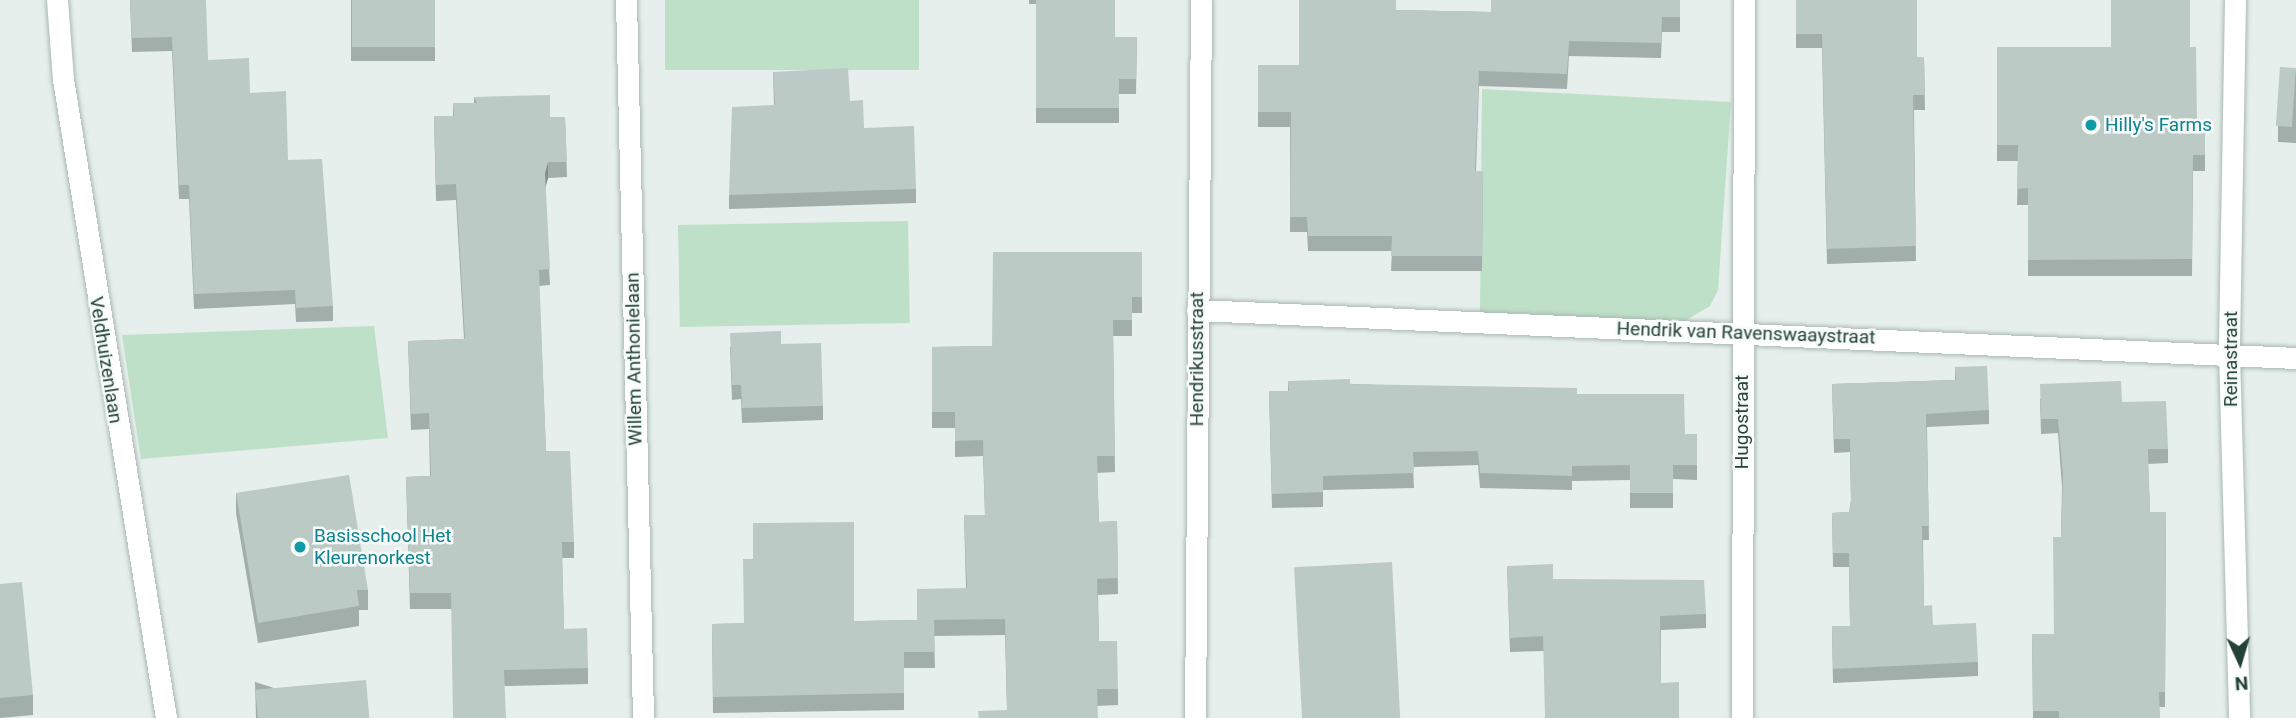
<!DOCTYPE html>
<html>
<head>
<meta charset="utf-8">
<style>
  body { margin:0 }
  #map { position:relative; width:2296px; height:718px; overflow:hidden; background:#e6efeb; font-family:Roboto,sans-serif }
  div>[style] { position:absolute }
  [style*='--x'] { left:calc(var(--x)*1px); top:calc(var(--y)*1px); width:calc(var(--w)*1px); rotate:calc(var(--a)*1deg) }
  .green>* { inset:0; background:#bfe0c8; transform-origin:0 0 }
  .roads { filter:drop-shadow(0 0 2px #a8b8b2) drop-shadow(0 0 2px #a8b8b2) }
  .minor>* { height:21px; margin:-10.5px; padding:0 10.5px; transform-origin:10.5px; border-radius:10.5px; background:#fff }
  .wall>* { inset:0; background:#a1aea9; transform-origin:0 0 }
  .shaded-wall>* { inset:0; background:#838d89 }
  .building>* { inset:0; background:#bbcac4; transform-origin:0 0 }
  .dots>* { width:19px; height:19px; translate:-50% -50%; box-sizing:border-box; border:4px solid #f7fbf9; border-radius:50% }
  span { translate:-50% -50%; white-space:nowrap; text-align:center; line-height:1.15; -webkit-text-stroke:5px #f7fbf9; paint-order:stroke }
  .culture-label { font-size:19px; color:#0d838f }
  .left { translate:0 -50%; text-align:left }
  .street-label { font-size:19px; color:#24423a }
  .north { position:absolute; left:2205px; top:627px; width:70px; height:70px; -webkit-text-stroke:5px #f7fbf9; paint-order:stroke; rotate:176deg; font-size:19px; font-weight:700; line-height:28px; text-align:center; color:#24423a }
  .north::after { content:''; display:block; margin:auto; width:24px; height:32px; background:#24423a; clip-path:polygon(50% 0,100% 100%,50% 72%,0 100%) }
</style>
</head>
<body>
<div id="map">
  <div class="green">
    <i style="left:665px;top:0;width:254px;height:70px"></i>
    <i style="clip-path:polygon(1482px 89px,1731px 102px,1718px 290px,1710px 306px,1683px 322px,1480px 313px)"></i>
    <i style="left:908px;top:221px;width:102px;height:230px;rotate:89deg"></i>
    <i style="clip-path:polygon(374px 326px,388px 438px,141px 459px,122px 335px)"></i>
  </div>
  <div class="roads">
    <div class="minor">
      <i style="--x:57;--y:0;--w:79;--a:85.7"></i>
      <i style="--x:63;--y:79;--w:647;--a:80.84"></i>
      <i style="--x:626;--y:0;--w:718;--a:88.64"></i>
      <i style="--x:2235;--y:0;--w:354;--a:91"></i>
      <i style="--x:2229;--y:354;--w:364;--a:88.4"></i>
      <i style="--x:1197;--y:310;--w:1100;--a:2.5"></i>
      <i style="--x:1195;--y:718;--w:718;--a:-89.52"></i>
      <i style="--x:1742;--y:718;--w:718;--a:-89.84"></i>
    </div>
  </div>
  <div class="wall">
    <i style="clip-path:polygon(130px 0,250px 93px,288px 160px,333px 306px,333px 321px,296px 322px,295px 304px,194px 309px,189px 199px,179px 199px,172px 51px,132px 52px)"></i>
    <i style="left:351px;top:0;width:84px;height:61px"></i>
    <i style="clip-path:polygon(1029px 0,1115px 0,1115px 37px,1137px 37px,1136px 94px,1119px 94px,1119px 123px,1036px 123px,1036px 4px,1029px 4px)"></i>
    <i style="clip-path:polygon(1680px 0,1680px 32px,1662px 32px,1661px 58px,1569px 56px,1567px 89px,1479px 86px,1476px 171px,1483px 171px,1482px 271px,1391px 271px,1392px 251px,1308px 251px,1307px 232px,1290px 232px,1290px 127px,1258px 127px,1258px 65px,1299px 65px,1396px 10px,1491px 12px)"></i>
    <i style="clip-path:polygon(1796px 0,1917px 57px,1924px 57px,1925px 110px,1914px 110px,1916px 261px,1827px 264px,1822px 48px,1796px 48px)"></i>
    <i style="clip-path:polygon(1997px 47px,2190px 47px,2197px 125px,2205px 125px,2205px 171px,2193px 171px,2192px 276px,2028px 276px,2028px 205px,2017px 205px,2018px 161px,1997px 161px)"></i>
    <i style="clip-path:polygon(2296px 68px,2296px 143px,2278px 142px,2278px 126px)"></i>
    <i style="clip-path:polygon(773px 72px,850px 101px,864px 128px,916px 189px,916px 203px,729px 209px,729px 195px,774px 105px)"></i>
    <i style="clip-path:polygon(474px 97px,550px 117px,565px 117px,567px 177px,548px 178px,545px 187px,550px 285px,539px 286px,546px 451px,574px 542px,574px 558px,562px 558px,564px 629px,588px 668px,588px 684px,505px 686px,451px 609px,410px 609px,406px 477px,430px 476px,429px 429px,411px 430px,408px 341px,464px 339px,456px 200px,436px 201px,434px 116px,453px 116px,453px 103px,474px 103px)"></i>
    <i style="clip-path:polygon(1142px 252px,1142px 313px,1132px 313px,1132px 336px,1113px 336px,1115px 472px,1097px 473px,1099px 522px,1117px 521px,1118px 594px,1098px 595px,1099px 641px,1118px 689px,1118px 705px,1007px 710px,1005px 635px,934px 636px,935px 668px,904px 668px,904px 710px,713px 713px,712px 624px,917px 620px,966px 588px,964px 515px,985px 515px,983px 456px,955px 457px,955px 428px,932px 428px,932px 347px,992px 346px)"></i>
    <i style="clip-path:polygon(781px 344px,823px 406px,823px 420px,742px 423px,741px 399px,732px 400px,730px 347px)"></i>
    <i style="clip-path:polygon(1955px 367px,1989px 410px,1989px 424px,1927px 427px,1929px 540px,1923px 540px,1924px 606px,1933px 625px,1978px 662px,1978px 676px,1833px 683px,1832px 626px,1850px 626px,1849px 567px,1833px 567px,1832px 513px,1849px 512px,1851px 501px,1850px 452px,1834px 453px,1832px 384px,1955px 380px)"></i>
    <i style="clip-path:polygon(1288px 381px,1577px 394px,1685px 434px,1697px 434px,1697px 480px,1673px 479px,1673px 508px,1630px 508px,1630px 480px,1572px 481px,1572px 490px,1480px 488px,1478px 465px,1413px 467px,1414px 488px,1323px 490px,1323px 507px,1272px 508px,1269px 391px,1288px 391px)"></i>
    <i style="clip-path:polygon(2040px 399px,2122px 402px,2168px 449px,2168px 463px,2148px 464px,2150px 512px,2166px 512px,2165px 707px,2159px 707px,2160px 718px,2033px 718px,2032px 634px,2054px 634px,2061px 537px,2062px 487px,2058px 433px,2041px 434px)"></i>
    <i style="clip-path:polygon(236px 493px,368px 590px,368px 610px,359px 610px,359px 626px,258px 643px,236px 513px)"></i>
    <i style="clip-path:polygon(1507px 566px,1553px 579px,1706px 614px,1706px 628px,1661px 630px,1661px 683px,1543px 651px,1510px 652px)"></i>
    <i style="clip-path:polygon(0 584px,33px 695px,33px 715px,0 718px)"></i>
    <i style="clip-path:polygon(255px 682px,369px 718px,256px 718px)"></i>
  </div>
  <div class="shaded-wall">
    <i style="clip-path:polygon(548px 162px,548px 178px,545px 189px,545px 173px)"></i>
  </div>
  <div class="building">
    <i style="clip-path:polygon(130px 0,206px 0,208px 60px,249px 58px,250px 93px,286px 91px,288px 160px,322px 159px,333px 306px,296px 308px,295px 290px,194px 294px,189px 185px,179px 185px,172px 37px,132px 38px)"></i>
    <i style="left:352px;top:0;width:83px;height:47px"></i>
    <i style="clip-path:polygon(1036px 0,1115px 0,1115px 37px,1137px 37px,1136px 79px,1119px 79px,1119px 108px,1036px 108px)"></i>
    <i style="clip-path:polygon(1299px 0,1396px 0,1396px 10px,1491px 12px,1491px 0,1680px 0,1680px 17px,1662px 17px,1661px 43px,1569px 41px,1567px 74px,1479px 71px,1475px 171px,1483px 171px,1482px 256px,1391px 256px,1392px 236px,1308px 236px,1307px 217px,1290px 217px,1291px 112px,1258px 112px,1258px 65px,1299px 65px)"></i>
    <i style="clip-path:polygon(1796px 0,1917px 0,1917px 57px,1924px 57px,1925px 95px,1913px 95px,1916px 246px,1827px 249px,1822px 34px,1796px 34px)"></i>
    <i style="clip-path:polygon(2111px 0,2190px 0,2190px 47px,2196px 47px,2197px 125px,2205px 125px,2205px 155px,2193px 155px,2192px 259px,2028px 260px,2028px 188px,2017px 189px,2018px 145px,1997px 145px,1997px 47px,2111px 47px)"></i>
    <i style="left:2280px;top:67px;width:16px;height:59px;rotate:4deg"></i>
    <i style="clip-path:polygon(848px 68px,850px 101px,863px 100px,864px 128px,914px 126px,916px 189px,729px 195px,732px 107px,775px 105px,773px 72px)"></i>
    <i style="clip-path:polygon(550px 95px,550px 117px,565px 117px,567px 162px,548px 162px,545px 173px,550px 269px,539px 270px,546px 451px,570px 451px,574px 542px,562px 542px,564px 629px,587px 628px,588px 668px,504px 670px,506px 718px,453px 718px,451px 593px,410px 593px,406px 477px,431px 476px,429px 413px,411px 414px,408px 341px,465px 339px,456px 184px,436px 185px,434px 116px,454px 116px,453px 103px,477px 103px,474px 97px)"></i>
    <i style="clip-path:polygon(993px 252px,1142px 252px,1142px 297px,1132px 297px,1132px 320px,1113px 320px,1115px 456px,1097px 456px,1099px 522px,1117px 521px,1118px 578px,1097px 579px,1099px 641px,1117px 641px,1118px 689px,1097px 689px,1098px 718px,979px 718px,978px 711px,1007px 710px,1005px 619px,934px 620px,935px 652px,904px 652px,904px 693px,713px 697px,712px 624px,744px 623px,743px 559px,753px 559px,753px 523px,854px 522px,854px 621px,917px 620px,917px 589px,967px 588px,964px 515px,985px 515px,983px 440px,955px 441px,955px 412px,932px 412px,932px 347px,992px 346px)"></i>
    <i style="clip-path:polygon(781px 331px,781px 344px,821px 343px,823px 406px,742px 408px,741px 385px,732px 385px,730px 333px)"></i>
    <i style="clip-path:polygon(1987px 366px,1989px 410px,1926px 414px,1929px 526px,1922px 526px,1924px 606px,1932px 605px,1933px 625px,1976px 623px,1978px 662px,1833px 669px,1832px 626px,1850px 626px,1849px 553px,1833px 553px,1832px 513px,1849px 512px,1851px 500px,1850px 439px,1834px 439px,1832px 384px,1956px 380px,1955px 367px)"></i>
    <i style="clip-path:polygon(1350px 379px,1350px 384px,1577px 388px,1577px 394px,1684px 394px,1685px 434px,1697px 434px,1697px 465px,1673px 465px,1673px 493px,1630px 493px,1630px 465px,1572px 466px,1572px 476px,1480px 473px,1478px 451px,1413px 452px,1414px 473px,1323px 476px,1323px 492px,1272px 494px,1269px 391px,1289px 391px,1288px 381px)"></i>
    <i style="clip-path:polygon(2121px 381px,2122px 402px,2166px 401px,2168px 449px,2148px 449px,2150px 512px,2166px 512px,2165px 692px,2159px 692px,2160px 718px,2059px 718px,2059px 711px,2033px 711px,2032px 634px,2054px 634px,2053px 537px,2061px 537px,2063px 476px,2058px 419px,2041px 419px,2040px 384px)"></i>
    <i style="clip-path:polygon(349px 475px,368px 590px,357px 590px,359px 606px,258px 623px,236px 493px)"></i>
    <i style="left:1392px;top:562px;width:156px;height:98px;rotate:87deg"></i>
    <i style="clip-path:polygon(1553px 564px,1553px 579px,1704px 580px,1706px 614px,1660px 616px,1661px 683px,1679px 682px,1679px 718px,1545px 718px,1543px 636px,1510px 638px,1507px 566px)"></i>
    <i style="clip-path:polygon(22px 582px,33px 695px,0 698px,0 584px)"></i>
    <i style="left:366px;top:680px;width:38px;height:111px;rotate:85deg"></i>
  </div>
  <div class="dots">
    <i style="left:2091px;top:125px;background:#0f9aa8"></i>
    <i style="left:300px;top:547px;background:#0f9aa8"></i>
  </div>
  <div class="culture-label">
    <span class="left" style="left:2105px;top:125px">Hilly's Farms</span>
    <span class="left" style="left:314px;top:547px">Basisschool Het<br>Kleurenorkest</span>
  </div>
  <div class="street-label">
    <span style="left:1746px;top:333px;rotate:2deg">Hendrik van Ravenswaaystraat</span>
    <span style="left:634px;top:359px;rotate:-91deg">Willem Anthonielaan</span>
    <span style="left:1197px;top:359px;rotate:-90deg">Hendrikusstraat</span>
    <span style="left:2231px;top:359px;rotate:-90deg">Reinastraat</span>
    <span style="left:106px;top:360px;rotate:81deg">Veldhuizenlaan</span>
    <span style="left:1742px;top:422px;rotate:-90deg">Hugostraat</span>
  </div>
  <div class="north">N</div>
</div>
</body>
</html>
